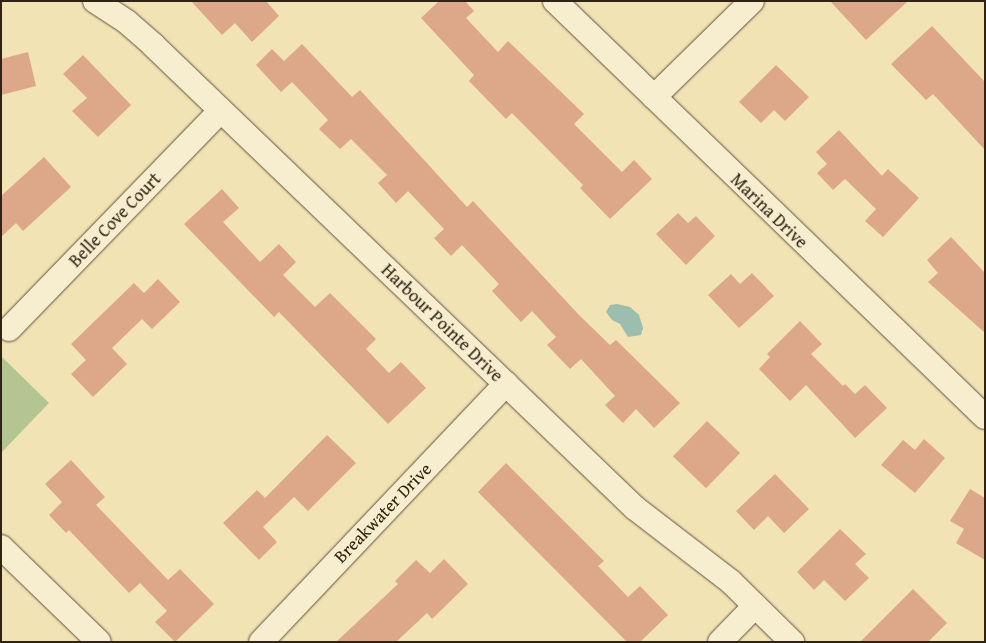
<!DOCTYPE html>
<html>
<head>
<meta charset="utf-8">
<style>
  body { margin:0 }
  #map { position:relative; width:986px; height:643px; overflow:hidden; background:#f2e3b5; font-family:"Gentium Book Plus",serif }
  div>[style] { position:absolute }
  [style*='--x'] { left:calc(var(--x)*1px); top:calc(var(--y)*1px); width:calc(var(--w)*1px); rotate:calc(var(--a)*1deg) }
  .green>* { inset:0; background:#b4c592 }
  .water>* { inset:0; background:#9bbeae }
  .building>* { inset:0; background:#dda78a; transform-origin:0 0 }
  .roads { filter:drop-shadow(0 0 1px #60533c) drop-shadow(0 0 1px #60533c) }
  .minor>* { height:24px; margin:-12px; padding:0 12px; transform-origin:12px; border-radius:12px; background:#f7edcf }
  span { translate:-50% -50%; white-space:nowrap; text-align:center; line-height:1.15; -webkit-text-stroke:4px #f7edcf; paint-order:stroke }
  .street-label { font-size:18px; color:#302313 }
  .frame { position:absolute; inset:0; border:2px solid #302313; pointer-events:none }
</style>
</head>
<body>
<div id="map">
  <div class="green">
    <i style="clip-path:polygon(1px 356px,49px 403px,1px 453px)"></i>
  </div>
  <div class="water">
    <i style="clip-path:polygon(617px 304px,630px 307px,639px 315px,643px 328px,641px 335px,628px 337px,620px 324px,612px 320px,606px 312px,610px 305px)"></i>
  </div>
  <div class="building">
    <i style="clip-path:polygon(191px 1px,266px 1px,279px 16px,252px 42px,235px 23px,222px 35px)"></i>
    <i style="clip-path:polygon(439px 1px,465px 1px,474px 11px,466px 18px,498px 52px,508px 41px,584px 114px,574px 124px,622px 172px,634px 160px,652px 179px,610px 219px,580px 188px,583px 185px,512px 113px,506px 119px,469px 81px,474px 75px,421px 18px)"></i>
    <i style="clip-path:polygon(830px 1px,908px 1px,866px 40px)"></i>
    <i style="clip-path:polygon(932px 26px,985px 82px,985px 150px,933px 94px,926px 100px,891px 64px)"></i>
    <i style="clip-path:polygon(302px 44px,352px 97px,360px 90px,467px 207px,473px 201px,579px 315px,610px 345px,616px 340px,680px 403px,654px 428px,636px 409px,623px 423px,605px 405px,615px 396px,581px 359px,570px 369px,547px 345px,556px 337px,532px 311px,521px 322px,492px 291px,499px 284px,462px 245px,451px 256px,434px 238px,444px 229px,408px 191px,396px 203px,378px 183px,387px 175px,351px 139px,340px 149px,319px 129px,328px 120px,292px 82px,281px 92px,256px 65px,272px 49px,284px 61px)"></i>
    <i style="clip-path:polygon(28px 52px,36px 86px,1px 95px,1px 59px)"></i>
    <i style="clip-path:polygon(83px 55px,131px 105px,98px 137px,72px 111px,87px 98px,63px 74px)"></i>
    <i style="clip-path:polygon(776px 65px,809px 97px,785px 121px,774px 110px,761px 123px,739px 102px)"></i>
    <i style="clip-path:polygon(839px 130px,882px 176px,888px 169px,919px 198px,883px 237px,865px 221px,876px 209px,845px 179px,833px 190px,817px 173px,827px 164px,816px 152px)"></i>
    <i style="clip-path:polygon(44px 157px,71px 187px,23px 231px,16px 223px,1px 237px,1px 196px)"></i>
    <i style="clip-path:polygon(222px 189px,239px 208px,223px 222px,260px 262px,279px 244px,296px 262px,283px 275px,315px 307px,330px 293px,376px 339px,366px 349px,389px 373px,401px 362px,426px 388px,388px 424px,279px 312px,274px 317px,184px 224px)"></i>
    <i style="clip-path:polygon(678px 213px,688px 223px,696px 216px,715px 236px,686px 265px,656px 234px)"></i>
    <i style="clip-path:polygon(951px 237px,985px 273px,985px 333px,928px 282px,938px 273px,927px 260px)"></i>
    <i style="clip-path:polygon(752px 273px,774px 296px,739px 328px,708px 295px,731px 274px,740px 284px)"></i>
    <i style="clip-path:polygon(158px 279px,180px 302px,152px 329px,142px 319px,112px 348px,127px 364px,93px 397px,71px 374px,86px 360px,71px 344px,134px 283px,144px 293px)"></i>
    <i style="clip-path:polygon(800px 321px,822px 344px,811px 354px,843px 386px,845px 384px,855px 394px,865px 385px,887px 408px,855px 438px,806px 385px,790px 401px,759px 369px,770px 357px,767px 354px)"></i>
    <i style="left:707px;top:421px;width:46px;height:49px;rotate:44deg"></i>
    <i style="clip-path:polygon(327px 435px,356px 463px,308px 511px,294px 497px,263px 527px,277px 542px,259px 560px,223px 523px,257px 490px,265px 498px)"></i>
    <i style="clip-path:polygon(924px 439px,945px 458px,915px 493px,881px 465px,903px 440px,915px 450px)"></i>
    <i style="clip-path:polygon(71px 460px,105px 497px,96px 505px,168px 580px,180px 569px,214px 604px,175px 642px,155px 622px,167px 611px,140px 583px,129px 593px,69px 530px,66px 533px,49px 515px,62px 502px,45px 484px)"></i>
    <i style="clip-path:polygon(506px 463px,604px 561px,598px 566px,628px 597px,640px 586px,668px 615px,640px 642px,627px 642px,478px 492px)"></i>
    <i style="clip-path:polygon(775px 474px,809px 509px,784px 533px,768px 516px,754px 530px,736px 511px)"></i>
    <i style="clip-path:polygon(970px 489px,985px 498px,985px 560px,956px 543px,964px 529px,950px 521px)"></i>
    <i style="clip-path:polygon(840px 529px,866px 554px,855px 564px,869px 578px,845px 601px,824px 580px,814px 590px,797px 572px)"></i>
    <i style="clip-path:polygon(444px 559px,468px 584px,432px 619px,427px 613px,396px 642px,336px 642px,398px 584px,395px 581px,416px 560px,430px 573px)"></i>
    <i style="clip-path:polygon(913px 589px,947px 623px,928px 642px,860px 642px)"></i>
  </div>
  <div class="roads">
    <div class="minor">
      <i style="--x:95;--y:1;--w:38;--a:33"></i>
      <i style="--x:127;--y:22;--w:35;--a:41"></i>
      <i style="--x:153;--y:45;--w:668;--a:43.85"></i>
      <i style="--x:635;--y:508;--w:121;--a:37.6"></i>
      <i style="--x:731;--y:582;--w:86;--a:44.5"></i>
      <i style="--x:555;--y:1;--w:598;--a:44.05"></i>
      <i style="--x:654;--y:97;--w:137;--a:-44.4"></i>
      <i style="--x:9;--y:329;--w:303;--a:-45.9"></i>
      <i style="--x:1;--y:547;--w:136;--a:44.1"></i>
      <i style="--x:261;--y:642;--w:356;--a:-46.5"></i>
      <i style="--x:720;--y:642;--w:50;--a:-45.8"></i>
    </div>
  </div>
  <div class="street-label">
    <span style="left:769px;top:211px;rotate:44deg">Marina Drive</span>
    <span style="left:115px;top:220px;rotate:-46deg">Belle Cove Court</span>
    <span style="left:442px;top:323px;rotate:44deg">Harbour Pointe Drive</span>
    <span style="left:383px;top:513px;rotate:-46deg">Breakwater Drive</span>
  </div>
  <div class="frame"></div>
</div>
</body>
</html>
